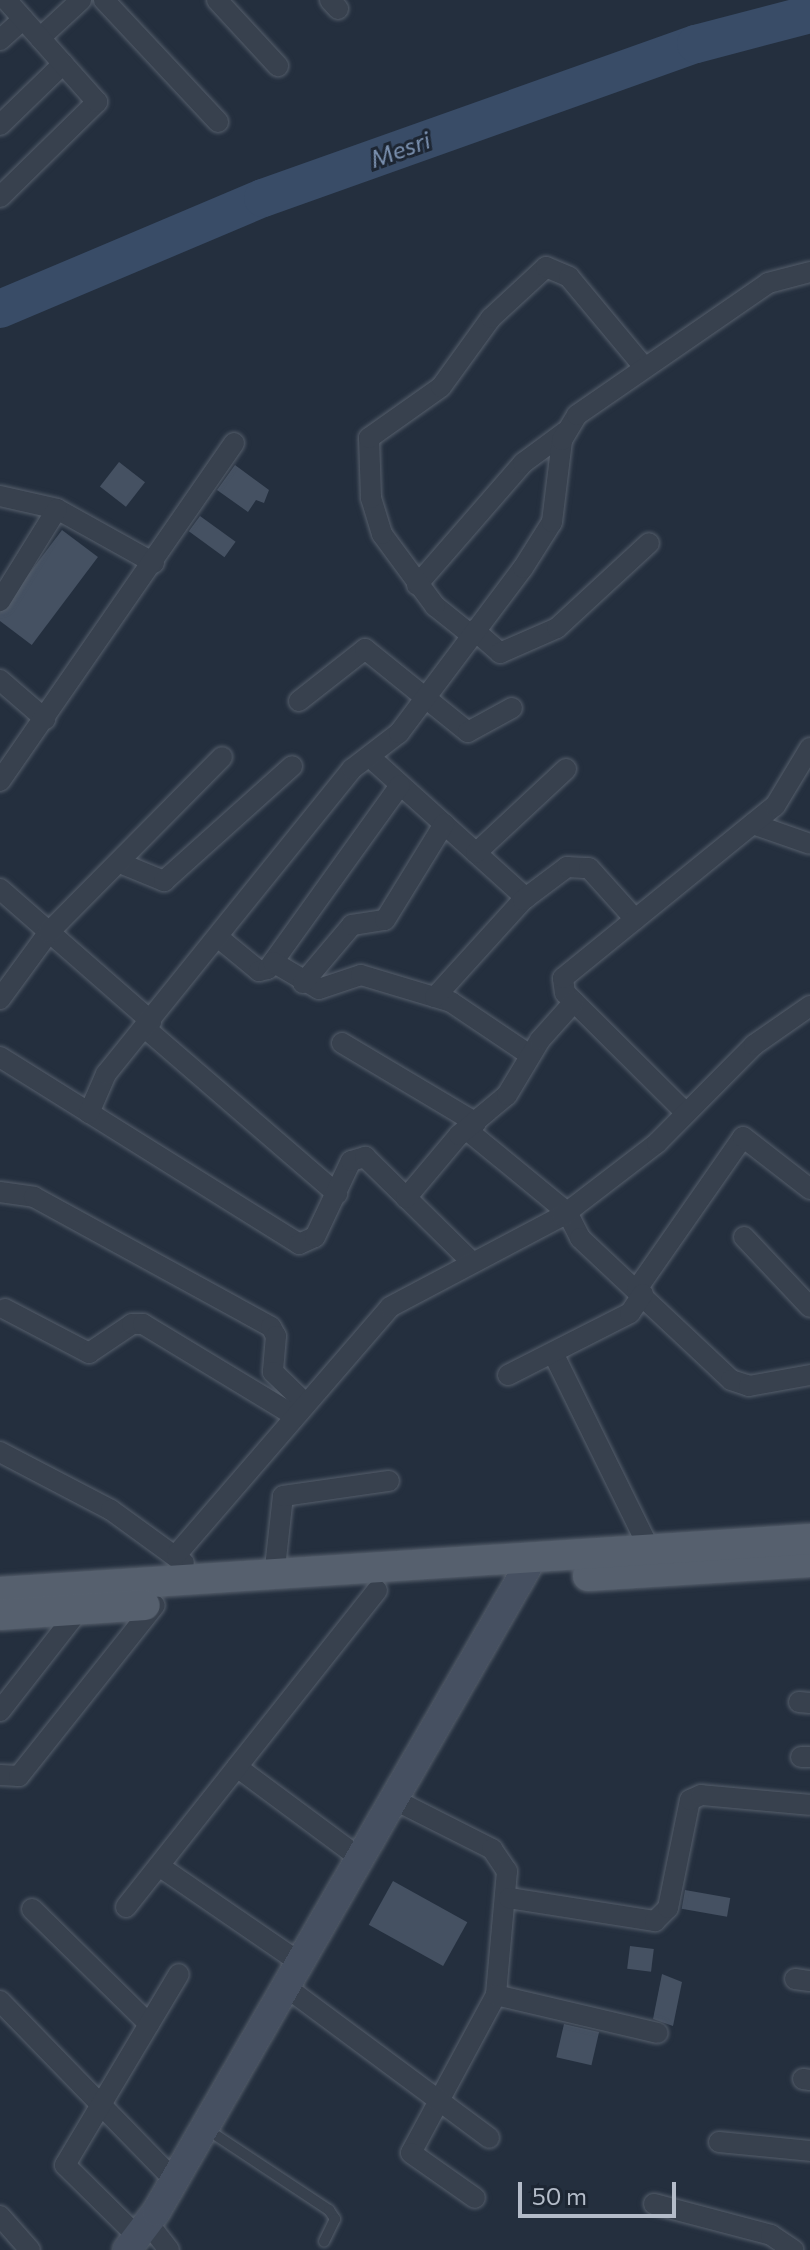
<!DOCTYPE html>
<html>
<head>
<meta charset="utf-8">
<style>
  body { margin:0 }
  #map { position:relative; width:810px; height:2250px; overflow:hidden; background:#242f3e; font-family:Commissioner,sans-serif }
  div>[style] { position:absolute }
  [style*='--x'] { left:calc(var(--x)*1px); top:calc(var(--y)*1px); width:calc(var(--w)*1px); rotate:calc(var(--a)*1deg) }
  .river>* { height:38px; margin:-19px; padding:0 19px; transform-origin:19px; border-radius:19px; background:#394c67 }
  .building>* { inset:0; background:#455162; transform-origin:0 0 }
  .roads { filter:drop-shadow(0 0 2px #565f6c) drop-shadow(0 0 2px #565f6c) }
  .lane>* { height:10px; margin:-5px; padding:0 5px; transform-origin:5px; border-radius:5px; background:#38414e }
  .street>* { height:20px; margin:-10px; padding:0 10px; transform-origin:10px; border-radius:10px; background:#38414e }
  .secondary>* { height:28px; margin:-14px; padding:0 14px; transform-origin:14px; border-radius:14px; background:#465061 }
  .primary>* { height:30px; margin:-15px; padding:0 15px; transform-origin:15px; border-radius:15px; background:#56606e }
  span { translate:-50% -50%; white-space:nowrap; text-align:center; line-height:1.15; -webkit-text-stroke:6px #1d2633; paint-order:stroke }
  .water-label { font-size:24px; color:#7c92b1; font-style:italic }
  .scale { position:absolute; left:518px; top:2182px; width:158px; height:36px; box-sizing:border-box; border:4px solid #b4bcc9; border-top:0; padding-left:10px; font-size:24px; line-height:28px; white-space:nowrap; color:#b4bcc9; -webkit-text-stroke:6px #1d2633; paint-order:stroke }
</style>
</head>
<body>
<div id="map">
  <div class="river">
    <i style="--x:0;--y:309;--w:285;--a:-22.9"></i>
    <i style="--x:263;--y:198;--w:460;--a:-19.6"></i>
    <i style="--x:696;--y:44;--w:118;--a:-14.7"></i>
  </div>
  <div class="building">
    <i style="left:119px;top:462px;width:33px;height:31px;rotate:38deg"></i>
    <i style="clip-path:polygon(235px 465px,269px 490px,264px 503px,256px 500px,248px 512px,217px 490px)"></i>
    <i style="left:200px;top:516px;width:44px;height:19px;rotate:36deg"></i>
    <i style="left:62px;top:530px;width:45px;height:110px;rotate:37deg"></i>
    <i style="left:393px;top:1881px;width:85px;height:50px;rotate:29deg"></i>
    <i style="left:685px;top:1890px;width:46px;height:19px;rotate:10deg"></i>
    <i style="left:630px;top:1946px;width:24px;height:23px;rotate:7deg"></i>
    <i style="clip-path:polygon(662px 1974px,682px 1982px,673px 2026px,653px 2019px)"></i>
    <i style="left:564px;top:2024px;width:36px;height:34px;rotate:13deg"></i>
  </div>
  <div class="roads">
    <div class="lane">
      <i style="--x:205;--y:2128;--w:149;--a:33.5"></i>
      <i style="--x:329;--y:2210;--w:11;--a:56"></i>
      <i style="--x:335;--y:2219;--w:25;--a:116"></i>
    </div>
    <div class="street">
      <i style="--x:104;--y:0;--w:167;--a:46.9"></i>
      <i style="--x:217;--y:0;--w:90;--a:47.3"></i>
      <i style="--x:330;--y:0;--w:12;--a:48"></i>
      <i style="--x:40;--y:38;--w:56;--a:-42.8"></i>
      <i style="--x:0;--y:40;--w:31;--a:-42"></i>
      <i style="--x:0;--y:125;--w:88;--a:-44.1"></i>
      <i style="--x:0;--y:197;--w:136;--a:-44.4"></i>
      <i style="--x:97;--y:102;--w:137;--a:-131.7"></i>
      <i style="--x:0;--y:496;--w:58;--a:12.8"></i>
      <i style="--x:57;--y:509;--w:111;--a:29.1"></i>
      <i style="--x:417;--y:585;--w:162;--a:-49"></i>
      <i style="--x:523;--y:463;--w:52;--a:-36.4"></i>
      <i style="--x:0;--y:601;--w:108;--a:-58.2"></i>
      <i style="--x:474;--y:630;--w:35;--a:41"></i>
      <i style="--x:500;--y:653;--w:62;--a:-23.7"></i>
      <i style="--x:557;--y:628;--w:125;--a:-42.7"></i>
      <i style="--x:470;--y:634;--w:45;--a:-141.3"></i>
      <i style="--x:435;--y:606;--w:89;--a:-126.4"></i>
      <i style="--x:382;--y:534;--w:38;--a:-107"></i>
      <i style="--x:371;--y:498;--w:60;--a:-91.9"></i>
      <i style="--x:369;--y:438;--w:88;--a:-35.3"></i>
      <i style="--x:441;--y:387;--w:85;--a:-54.1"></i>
      <i style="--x:491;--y:318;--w:75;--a:-42.8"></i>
      <i style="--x:546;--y:267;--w:25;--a:23"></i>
      <i style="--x:569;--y:277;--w:117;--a:50.2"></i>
      <i style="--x:0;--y:680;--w:60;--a:40.9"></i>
      <i style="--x:299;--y:701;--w:84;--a:-38.2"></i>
      <i style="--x:365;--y:649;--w:132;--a:38.9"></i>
      <i style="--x:468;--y:732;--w:50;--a:-28.6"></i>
      <i style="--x:371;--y:758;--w:209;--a:42.1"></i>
      <i style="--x:0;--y:781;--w:411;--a:-55.3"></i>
      <i style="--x:753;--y:824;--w:60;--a:19.3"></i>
      <i style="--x:476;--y:853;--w:123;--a:-43"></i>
      <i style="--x:120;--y:863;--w:48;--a:22.2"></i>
      <i style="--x:164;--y:881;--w:172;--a:-41.9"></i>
      <i style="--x:0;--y:889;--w:201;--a:41.2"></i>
      <i style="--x:219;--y:938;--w:52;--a:39.5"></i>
      <i style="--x:259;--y:971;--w:9;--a:-13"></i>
      <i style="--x:268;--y:969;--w:226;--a:-54.3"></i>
      <i style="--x:273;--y:962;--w:53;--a:30.4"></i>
      <i style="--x:319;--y:989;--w:44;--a:-18.4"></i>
      <i style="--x:361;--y:975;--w:94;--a:16.7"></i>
      <i style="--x:451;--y:1002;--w:95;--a:33.9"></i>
      <i style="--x:303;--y:983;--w:76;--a:-49.8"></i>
      <i style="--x:352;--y:925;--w:33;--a:-9"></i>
      <i style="--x:385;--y:920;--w:113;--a:-58.4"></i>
      <i style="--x:435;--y:997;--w:131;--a:-47.8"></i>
      <i style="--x:523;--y:900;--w:55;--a:-36.9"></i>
      <i style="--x:567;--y:867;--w:22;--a:3"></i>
      <i style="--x:589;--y:868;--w:69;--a:48"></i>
      <i style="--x:0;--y:999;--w:83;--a:-53.8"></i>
      <i style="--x:49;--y:932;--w:246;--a:-45.3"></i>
      <i style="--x:145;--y:1028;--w:254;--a:40.8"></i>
      <i style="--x:342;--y:1043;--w:156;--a:30.8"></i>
      <i style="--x:0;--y:1057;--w:353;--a:32"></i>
      <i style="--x:299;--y:1244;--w:17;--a:-24"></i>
      <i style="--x:315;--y:1237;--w:84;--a:-64.7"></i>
      <i style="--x:351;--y:1161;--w:15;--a:-16"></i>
      <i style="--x:365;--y:1157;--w:150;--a:44.5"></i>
      <i style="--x:89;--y:1113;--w:43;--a:-66.4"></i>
      <i style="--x:106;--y:1074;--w:392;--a:-51.1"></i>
      <i style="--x:352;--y:769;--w:59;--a:-37.5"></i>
      <i style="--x:399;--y:733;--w:206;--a:-53.1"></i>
      <i style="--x:523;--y:568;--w:54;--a:-57.8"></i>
      <i style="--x:552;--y:522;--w:83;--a:-83"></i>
      <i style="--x:562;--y:440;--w:29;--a:-59"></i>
      <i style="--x:577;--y:415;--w:232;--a:-34.6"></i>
      <i style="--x:768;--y:283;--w:43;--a:-14.7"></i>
      <i style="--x:686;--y:1113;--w:170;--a:-135.2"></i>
      <i style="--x:565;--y:993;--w:15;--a:-98"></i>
      <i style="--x:563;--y:978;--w:273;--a:-39.1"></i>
      <i style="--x:775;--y:806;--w:68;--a:-58.9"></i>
      <i style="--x:467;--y:1130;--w:129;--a:39.4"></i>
      <i style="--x:567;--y:1212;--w:29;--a:63"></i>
      <i style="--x:580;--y:1238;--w:207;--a:43.2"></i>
      <i style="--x:731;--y:1380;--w:19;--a:18"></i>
      <i style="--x:749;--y:1386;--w:62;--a:-10.2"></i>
      <i style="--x:0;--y:1192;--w:34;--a:8"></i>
      <i style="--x:34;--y:1197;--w:270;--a:28.7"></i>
      <i style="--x:271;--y:1327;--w:10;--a:61"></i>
      <i style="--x:276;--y:1336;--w:36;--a:95"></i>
      <i style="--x:273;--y:1372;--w:43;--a:44.1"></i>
      <i style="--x:406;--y:1198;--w:82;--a:-49.9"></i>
      <i style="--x:459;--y:1135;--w:62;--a:-39.8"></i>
      <i style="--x:507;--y:1095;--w:64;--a:-59"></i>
      <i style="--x:540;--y:1040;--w:51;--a:-48.2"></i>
      <i style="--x:744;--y:1237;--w:96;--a:46.7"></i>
      <i style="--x:637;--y:1289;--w:185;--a:-55.1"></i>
      <i style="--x:743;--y:1137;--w:85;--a:37.8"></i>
      <i style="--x:5;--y:1309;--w:95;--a:27.6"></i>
      <i style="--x:89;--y:1353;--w:52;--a:-34"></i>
      <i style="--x:132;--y:1324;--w:11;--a:0"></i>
      <i style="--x:143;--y:1324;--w:175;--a:31.2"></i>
      <i style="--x:553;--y:1353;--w:220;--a:63.8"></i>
      <i style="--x:508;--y:1375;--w:137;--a:-26.9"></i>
      <i style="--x:630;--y:1313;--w:23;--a:-56"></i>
      <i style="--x:0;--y:1452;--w:125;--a:27.6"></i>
      <i style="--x:111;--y:1510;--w:90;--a:36"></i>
      <i style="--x:177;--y:1554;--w:326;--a:-49.2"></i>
      <i style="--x:390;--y:1307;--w:195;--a:-27.9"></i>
      <i style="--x:562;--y:1216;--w:120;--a:-37.5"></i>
      <i style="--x:657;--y:1143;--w:138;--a:-45.3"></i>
      <i style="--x:754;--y:1045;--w:68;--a:-34.9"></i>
      <i style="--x:274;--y:1577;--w:81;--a:-83.7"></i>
      <i style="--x:283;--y:1496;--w:107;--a:-8.1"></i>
      <i style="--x:799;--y:1702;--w:11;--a:5"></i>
      <i style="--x:0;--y:1711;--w:128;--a:-52"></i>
      <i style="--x:801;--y:1757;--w:9;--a:0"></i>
      <i style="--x:237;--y:1767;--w:154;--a:36.6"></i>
      <i style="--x:0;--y:1775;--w:19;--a:3"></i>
      <i style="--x:19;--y:1776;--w:218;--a:-51.5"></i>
      <i style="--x:395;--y:1800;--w:109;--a:26.8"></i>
      <i style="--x:492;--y:1849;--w:27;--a:56"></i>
      <i style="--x:507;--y:1871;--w:124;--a:95.1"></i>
      <i style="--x:496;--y:1995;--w:179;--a:118.3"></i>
      <i style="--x:411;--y:2153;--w:78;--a:35.1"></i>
      <i style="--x:159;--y:1866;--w:171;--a:34.5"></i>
      <i style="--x:509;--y:1898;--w:148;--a:9"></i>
      <i style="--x:655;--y:1921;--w:18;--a:-45"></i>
      <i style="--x:668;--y:1908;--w:110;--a:-78.5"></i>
      <i style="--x:690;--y:1800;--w:12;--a:-24"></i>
      <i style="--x:701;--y:1795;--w:109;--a:5.2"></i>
      <i style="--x:126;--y:1907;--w:404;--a:-51.6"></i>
      <i style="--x:32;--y:1909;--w:164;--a:44.5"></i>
      <i style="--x:795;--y:1979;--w:15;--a:8"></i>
      <i style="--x:286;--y:1987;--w:253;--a:36.6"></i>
      <i style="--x:496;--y:1995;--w:166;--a:13.2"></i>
      <i style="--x:0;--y:2001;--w:251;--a:45.8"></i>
      <i style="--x:803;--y:2079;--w:7;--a:8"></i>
      <i style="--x:719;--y:2142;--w:91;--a:5.6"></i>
      <i style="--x:654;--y:2204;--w:121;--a:14.8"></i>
      <i style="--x:771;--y:2235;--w:27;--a:34"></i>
      <i style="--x:0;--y:2216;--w:45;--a:48.6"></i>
      <i style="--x:148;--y:2223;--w:34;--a:52"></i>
      <i style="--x:137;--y:2236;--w:101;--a:-135.4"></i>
      <i style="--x:65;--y:2165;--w:222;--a:-59.2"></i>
    </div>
    <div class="secondary">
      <i style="--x:127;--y:2250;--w:48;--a:-52.7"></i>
      <i style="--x:156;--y:2212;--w:751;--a:-60.06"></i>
    </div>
    <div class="primary">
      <i style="--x:588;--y:1576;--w:222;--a:-3.6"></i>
      <i style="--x:0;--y:1592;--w:812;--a:-3.74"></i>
      <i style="--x:0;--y:1615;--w:145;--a:-3.9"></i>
    </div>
  </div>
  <div class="water-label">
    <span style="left:400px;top:149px;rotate:-20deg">Mesri</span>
  </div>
  <div class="scale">50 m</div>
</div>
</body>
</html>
